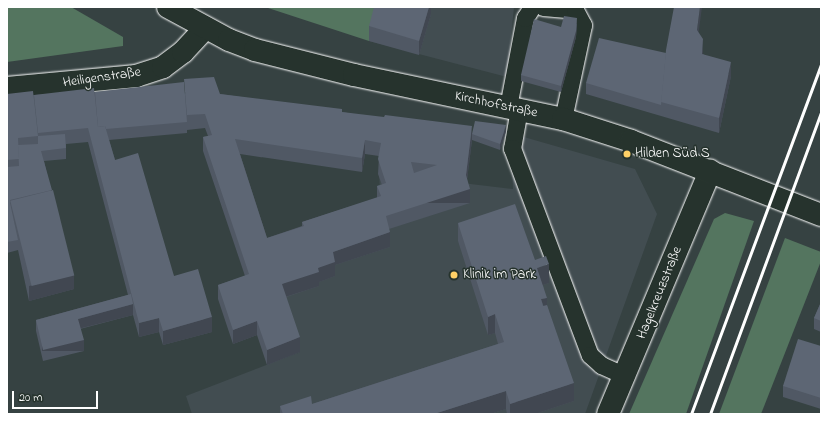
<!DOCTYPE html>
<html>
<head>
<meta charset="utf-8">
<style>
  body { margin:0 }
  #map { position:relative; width:828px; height:421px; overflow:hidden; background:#364242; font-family:"Indie Flower",sans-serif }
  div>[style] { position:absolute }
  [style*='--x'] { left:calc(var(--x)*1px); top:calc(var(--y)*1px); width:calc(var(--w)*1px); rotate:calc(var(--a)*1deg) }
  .built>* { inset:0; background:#424d51 }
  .green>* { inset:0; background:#54755f }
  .roads { filter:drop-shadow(0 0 1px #fff) drop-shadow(0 0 1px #fff) }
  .lane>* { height:17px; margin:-8.5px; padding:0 8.5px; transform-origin:8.5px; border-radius:8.5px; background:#26332d }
  .street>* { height:22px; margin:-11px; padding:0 11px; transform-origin:11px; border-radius:11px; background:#26332d }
  .secondary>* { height:22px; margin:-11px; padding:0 11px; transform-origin:11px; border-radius:11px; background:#26332d }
  .rail>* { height:3px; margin:-1.5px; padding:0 1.5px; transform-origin:1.5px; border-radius:1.5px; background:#fff }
  .wall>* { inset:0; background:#505864 }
  .shaded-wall>* { inset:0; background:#414751; transform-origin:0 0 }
  .building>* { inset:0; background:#5d6674; transform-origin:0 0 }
  .dots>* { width:11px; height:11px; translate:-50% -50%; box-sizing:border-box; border:2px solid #26332d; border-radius:50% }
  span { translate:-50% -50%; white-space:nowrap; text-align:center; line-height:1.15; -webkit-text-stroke:3px #26332d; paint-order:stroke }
  .street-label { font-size:14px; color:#fff }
  .poi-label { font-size:14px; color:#fff }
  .left { translate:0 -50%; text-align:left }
  .frame { position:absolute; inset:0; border:8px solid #fff; pointer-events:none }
  .scale { position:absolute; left:12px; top:391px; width:86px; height:18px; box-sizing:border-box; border:2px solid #fff; border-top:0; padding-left:5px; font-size:12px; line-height:14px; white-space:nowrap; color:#fff; -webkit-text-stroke:3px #26332d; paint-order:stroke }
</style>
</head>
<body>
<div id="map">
  <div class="built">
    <i style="clip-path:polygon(378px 7px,514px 7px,507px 77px,369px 41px)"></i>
    <i style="clip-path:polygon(510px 133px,635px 169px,657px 214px,585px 414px,192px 414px,186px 396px,300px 352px,267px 252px,381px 211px,379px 173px,513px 189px)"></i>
  </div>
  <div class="green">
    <i style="clip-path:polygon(7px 7px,71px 7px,123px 37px,123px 46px,7px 62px)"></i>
    <i style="clip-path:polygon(265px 7px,378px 7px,369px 41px)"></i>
    <i style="clip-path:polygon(725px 213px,754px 221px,686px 414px,629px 414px,714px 219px)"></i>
    <i style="clip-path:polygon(785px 238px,821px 252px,821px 261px,761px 414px,719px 414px)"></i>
  </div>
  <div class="roads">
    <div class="lane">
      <i style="--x:543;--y:7;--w:32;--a:5"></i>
      <i style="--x:575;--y:10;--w:17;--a:62"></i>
      <i style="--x:583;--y:25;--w:96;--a:102"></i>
      <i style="--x:508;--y:107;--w:91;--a:-79.2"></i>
      <i style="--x:525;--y:18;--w:13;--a:-58"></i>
      <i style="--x:519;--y:109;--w:40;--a:100"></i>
      <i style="--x:512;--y:148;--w:221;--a:69.4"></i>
      <i style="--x:590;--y:355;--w:15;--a:42"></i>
      <i style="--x:601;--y:365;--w:27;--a:24"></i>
    </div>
    <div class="street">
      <i style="--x:7;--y:88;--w:130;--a:-5.3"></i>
      <i style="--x:136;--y:76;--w:28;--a:-18"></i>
      <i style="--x:163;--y:67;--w:25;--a:-37"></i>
      <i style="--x:183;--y:52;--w:33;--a:-47"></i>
      <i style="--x:608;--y:414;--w:264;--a:-67.2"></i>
    </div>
    <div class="secondary">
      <i style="--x:168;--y:7;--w:69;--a:28.4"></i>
      <i style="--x:229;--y:40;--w:28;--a:21"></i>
      <i style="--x:255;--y:50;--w:102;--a:14.2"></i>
      <i style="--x:354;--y:75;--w:214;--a:11.9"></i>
      <i style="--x:563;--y:119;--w:71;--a:17.9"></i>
      <i style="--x:631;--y:141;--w:204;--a:21.3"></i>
    </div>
  </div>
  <div class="rail">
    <i style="--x:691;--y:414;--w:373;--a:-69.6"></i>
    <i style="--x:710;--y:414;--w:321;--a:-69.8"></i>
  </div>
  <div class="wall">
    <i style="clip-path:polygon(429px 7px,431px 7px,431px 14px,419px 55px,369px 41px,369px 26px)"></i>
    <i style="clip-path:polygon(577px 24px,576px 37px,561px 92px,521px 81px,521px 75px,561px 27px)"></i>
    <i style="clip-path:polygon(699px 33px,703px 54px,731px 76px,719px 133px,586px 94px,586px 83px,666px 53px)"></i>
    <i style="clip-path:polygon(evenodd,95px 92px,220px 94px,342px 112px,472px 134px,506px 131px,500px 150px,472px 140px,467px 179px,470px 203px,389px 229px,390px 247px,335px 265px,335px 276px,319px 282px,319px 286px,286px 297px,300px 352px,267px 365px,257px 335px,233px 344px,218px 299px,218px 285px,245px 276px,203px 151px,203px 137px,208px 136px,205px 128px,187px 130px,187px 133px,109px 140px,115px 160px,174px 276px,212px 332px,163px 345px,159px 332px,139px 337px,133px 315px,80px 329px,84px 351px,43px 361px,36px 331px,36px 320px,128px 295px,88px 142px,66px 144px,66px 159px,44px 161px,74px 289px,29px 301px,18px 250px,7px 253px,7px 94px,34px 95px,95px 92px,240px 154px,362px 172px,365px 154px,379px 156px,378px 174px,382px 185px,377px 186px,377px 198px,302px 222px,302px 226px,267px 238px,240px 154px)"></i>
    <i style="clip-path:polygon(458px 223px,535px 260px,549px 283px,543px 285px,547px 305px,574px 401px,535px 414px,507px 414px,506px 409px,490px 414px,280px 414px,280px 406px,312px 404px,498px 344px,495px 333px,488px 335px,458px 241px)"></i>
    <i style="clip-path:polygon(821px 302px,821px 332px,814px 329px,814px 318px)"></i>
    <i style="clip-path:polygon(821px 346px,821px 409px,783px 397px,783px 386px)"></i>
  </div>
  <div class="shaded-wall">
    <i style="clip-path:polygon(429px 7px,431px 7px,431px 14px,419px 55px,419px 41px)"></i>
    <i style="clip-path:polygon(700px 7px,702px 7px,697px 45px,697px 30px)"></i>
    <i style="clip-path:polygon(577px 18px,576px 37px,561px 92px,561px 86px)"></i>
    <i style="clip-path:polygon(703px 39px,703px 53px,702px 68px,702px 54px)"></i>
    <i style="clip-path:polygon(731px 62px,731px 76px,719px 133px,719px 118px)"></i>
    <i style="clip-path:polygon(506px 125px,506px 131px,500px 150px,500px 144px)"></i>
    <i style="clip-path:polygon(472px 126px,472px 140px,466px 189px,466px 175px)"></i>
    <i style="clip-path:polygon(365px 140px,365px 154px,362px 172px,362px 158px)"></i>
    <i style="left:470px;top:189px;width:14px;height:88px;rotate:90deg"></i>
    <i style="clip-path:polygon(390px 232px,390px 247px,335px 265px,335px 276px,319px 282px,319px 286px,282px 298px,282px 284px,318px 268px,333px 252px)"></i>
    <i style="clip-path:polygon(549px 264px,549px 283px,537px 287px,537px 268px)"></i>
    <i style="clip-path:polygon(74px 275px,74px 289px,29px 301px,29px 286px)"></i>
    <i style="clip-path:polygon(547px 298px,547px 316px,541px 299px)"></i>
    <i style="clip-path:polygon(133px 304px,133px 315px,78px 329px,78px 319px)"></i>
    <i style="clip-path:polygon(495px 314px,495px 333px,488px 335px,488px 317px)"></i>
    <i style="clip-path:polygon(212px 317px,212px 332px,163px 345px,163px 331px)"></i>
    <i style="clip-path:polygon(159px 318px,159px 332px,139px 337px,139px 323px)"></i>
    <i style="clip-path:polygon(257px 321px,257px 335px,233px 344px,233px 330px)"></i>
    <i style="clip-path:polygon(300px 337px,300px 352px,267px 365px,267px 350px)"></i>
    <i style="left:84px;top:340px;width:11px;height:42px;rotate:90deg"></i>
    <i style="clip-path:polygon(574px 383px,574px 401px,535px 414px,510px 414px,510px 404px)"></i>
    <i style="clip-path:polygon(506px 391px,506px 409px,490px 414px,434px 414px)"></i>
  </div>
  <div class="building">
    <i style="clip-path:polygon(374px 7px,429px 7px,419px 41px,369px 26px)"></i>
    <i style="clip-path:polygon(674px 7px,700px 7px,697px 30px,703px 39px,702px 54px,731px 62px,719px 118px,661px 102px,666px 50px)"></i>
    <i style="clip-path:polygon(564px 16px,577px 18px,576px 31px,561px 86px,521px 75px,534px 19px,561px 27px)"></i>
    <i style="clip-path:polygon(599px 38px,666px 53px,661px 105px,586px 83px)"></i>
    <i style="clip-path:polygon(evenodd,214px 77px,220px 94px,342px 109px,342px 112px,384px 117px,385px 115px,472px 126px,466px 175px,470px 189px,386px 216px,390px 232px,333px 252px,335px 262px,318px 268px,319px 272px,282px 284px,300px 337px,267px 350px,257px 321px,233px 330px,218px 285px,249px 274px,203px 137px,212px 135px,205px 114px,187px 115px,184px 79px,214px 77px,235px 139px,362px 158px,365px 140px,381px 143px,378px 159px,386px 183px,377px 186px,381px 196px,302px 222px,304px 226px,267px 238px,235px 139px,214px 77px,411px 162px,437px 165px,414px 173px,411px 162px)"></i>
    <i style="clip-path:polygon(184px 82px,187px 122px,106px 129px,105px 126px,98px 127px,95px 92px)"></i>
    <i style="clip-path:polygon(94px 88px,98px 127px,105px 126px,115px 160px,138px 153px,174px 276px,198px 269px,212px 317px,163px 331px,159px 318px,139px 323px,88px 128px,38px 133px,34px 95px)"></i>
    <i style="clip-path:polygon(33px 91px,38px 136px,18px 138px,19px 159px,7px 160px,7px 94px)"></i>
    <i style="clip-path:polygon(475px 121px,506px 125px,500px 144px,472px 134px)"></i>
    <i style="clip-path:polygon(65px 134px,66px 148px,41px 151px,52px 190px,10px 200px,10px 203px,18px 240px,7px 242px,7px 167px,19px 166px,18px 145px,38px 144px,38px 136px)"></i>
    <i style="left:53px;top:190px;width:88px;height:44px;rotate:76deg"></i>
    <i style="clip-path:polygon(515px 204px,535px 260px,546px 256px,549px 264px,537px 268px,547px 298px,541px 299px,543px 306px,547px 305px,574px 383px,510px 404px,506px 391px,434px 414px,283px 414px,280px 406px,311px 396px,312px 404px,504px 342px,495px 314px,488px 317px,458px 223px)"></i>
    <i style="clip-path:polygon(131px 294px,133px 304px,78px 319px,84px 340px,43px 350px,36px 320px)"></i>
    <i style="clip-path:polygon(821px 302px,821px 321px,814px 318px)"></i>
    <i style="clip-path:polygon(798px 339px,821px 346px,821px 398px,783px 386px)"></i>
  </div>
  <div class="dots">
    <i style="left:627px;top:154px;background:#ffd166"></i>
    <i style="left:454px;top:275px;background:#ffd166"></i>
  </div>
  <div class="street-label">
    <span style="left:102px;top:78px;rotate:-8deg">Heiligenstraße</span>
    <span style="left:496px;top:105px;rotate:12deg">Kirchhofstraße</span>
    <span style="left:660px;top:293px;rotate:-68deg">Hagelkreuzstraße</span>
  </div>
  <div class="poi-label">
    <span class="left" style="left:635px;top:154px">Hilden Süd S</span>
    <span class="left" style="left:463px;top:275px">Klinik im Park</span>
  </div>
  <div class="frame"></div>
  <div class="scale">20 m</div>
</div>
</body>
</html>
